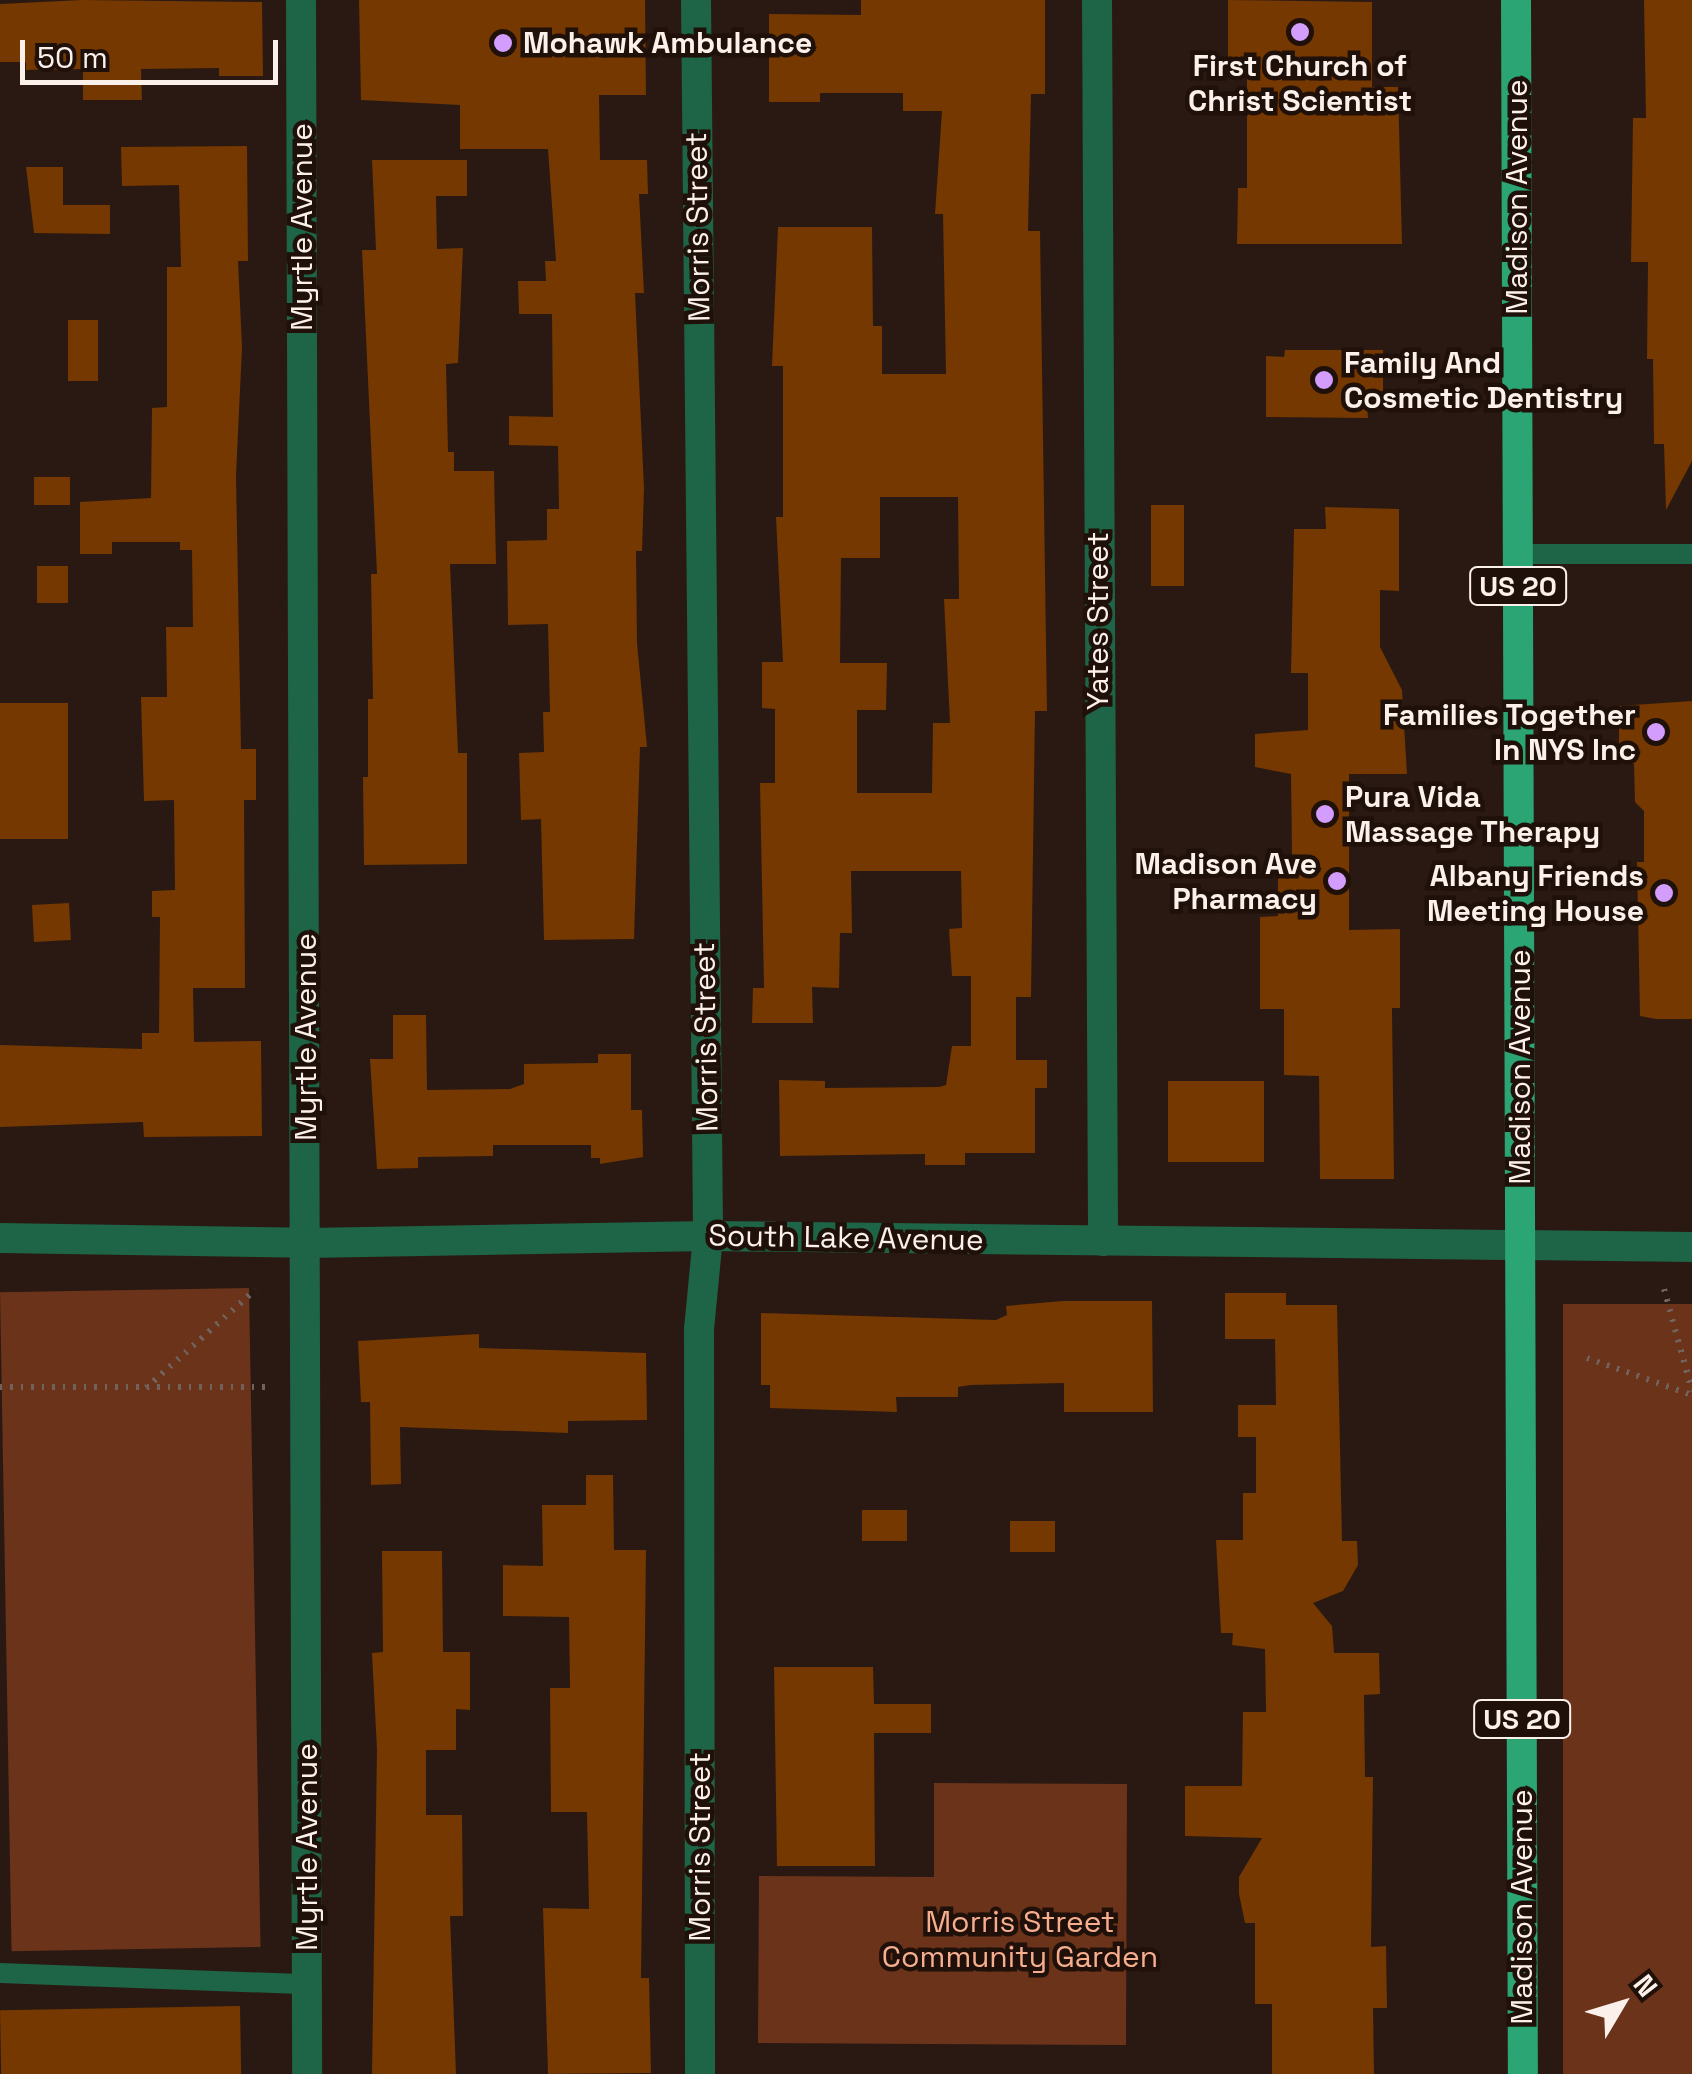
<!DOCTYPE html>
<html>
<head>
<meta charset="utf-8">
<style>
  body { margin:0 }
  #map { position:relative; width:1692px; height:2074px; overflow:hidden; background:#2a1912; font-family:"Space Grotesk",sans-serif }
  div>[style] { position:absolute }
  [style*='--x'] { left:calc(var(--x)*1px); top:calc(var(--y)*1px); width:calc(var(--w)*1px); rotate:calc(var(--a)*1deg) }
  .green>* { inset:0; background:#6b331a; transform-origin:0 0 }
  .building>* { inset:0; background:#743800; transform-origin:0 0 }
  .path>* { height:6px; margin-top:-3px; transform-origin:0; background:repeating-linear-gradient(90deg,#72625c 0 2.5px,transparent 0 10.5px) }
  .lane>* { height:20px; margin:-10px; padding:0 10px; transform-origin:10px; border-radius:10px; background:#1e6446 }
  .street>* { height:30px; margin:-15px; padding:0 15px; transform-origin:15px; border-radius:15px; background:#1e6446 }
  .primary>* { height:30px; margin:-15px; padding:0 15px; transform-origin:15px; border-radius:15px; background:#2ba574 }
  .dots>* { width:28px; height:28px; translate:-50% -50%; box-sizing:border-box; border:5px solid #20100a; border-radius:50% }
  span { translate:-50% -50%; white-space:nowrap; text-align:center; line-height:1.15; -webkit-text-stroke:9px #20100a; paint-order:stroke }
  .shield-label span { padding:2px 8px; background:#20100a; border:2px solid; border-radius:8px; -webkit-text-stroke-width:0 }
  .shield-label { font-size:28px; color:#fcf0eb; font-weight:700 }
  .poi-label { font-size:30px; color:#fcf0eb; font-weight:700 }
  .left { translate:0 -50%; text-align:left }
  .right { translate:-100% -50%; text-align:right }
  .street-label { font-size:30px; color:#fcf0eb }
  .park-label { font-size:30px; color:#f7ae8f }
  .north { position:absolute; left:1572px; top:1954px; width:100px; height:100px; -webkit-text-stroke:8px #20100a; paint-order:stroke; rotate:52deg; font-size:28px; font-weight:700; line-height:40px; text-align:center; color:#fcf0eb }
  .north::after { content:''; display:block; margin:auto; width:35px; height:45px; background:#fcf0eb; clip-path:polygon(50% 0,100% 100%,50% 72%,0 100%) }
  .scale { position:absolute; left:20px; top:40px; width:258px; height:45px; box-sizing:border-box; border:5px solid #fcf0eb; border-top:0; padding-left:12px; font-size:30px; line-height:35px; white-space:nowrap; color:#fcf0eb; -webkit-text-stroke:8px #20100a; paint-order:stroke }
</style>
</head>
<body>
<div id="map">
  <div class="green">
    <i style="left:249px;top:1288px;width:659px;height:249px;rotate:89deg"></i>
    <i style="left:1563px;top:1304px;width:129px;height:770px"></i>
    <i style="clip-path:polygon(934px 1783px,1127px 1784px,1126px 2045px,758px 2043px,759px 1876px,934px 1877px)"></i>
  </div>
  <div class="building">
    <i style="clip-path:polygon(82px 0,262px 2px,263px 76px,219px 76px,219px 68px,141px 69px,142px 100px,83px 100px,83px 69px,26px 70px,26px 62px,0 62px,0 4px)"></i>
    <i style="clip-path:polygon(359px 0,645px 0,646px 95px,599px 95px,600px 160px,647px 160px,648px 194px,639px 194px,644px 293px,635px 293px,644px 488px,642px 551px,636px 551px,637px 643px,647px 747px,640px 747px,634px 939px,544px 940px,541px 819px,521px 820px,519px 753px,544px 752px,543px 712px,550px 712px,548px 624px,508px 625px,507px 541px,547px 540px,547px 509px,559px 509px,558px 446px,509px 445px,509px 416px,553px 417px,552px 314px,519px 314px,518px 281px,546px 281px,545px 261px,556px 261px,548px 149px,460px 149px,460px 105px,361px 100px)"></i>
    <i style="clip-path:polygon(evenodd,861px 0,1045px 0,1045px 94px,1031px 94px,1028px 231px,1040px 231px,1047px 711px,1035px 711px,1031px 997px,1016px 997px,1016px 1060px,1047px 1060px,1047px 1088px,1035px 1088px,1035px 1153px,965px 1153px,965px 1165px,925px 1165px,925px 1154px,780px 1156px,779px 1080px,825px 1081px,825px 1088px,939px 1087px,946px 1085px,952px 1046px,971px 1046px,971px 976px,952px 976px,949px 929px,962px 928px,961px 871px,851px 871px,852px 933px,840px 933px,839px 988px,812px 987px,813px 1023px,752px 1023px,753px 988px,764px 988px,760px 783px,775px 783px,775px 709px,762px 708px,762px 662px,783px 662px,776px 517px,783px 517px,783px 366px,772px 366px,778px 227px,872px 227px,873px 326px,882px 326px,882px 374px,946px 374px,943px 214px,935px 214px,942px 111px,903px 111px,903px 93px,820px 93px,820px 102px,769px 102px,769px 14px,861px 15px,861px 0,880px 497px,958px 497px,959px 599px,944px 599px,950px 723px,933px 723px,932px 793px,857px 793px,857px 710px,886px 710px,887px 663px,840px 663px,841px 558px,880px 558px,880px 497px)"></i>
    <i style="clip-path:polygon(1228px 0,1372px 2px,1372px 87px,1398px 87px,1402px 244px,1237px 244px,1238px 188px,1247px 188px,1247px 61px,1228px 61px)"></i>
    <i style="clip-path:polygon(1644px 0,1692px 0,1692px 461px,1666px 510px,1664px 444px,1654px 444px,1653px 359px,1647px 359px,1648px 262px,1631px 262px,1633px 118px,1646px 118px)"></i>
    <i style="clip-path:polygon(247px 146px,248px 261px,238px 261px,242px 347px,236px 476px,241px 749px,256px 749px,256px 800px,244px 800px,245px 988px,193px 988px,194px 1042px,261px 1041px,262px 1136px,144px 1137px,143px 1122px,0 1127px,0 1045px,142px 1049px,142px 1033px,159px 1033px,160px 917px,152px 917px,152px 891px,175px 890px,174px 800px,144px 801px,141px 697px,167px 697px,166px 627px,193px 627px,192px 550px,180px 550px,180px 542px,112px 542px,112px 554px,80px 554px,80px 502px,151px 498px,152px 408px,167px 407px,167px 267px,181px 267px,179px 185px,122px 186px,121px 147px)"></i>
    <i style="clip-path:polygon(372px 160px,467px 160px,467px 196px,436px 196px,437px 249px,463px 248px,458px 363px,446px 364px,448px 452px,454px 452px,454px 471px,494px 471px,496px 564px,450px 564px,458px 753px,467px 753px,467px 864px,364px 865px,363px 777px,368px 777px,368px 699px,373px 699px,371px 574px,377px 574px,362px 250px,376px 250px)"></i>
    <i style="clip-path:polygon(26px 167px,63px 167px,63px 205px,110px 205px,110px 234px,34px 233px)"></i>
    <i style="left:68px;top:320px;width:30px;height:61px"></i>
    <i style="clip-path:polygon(1285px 350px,1383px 350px,1383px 404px,1367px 404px,1368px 418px,1266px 417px,1266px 356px,1284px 357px)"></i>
    <i style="left:34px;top:477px;width:36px;height:28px"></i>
    <i style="left:1151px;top:505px;width:33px;height:81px"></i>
    <i style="clip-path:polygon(1325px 507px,1399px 509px,1399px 591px,1380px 590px,1380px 647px,1402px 690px,1407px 774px,1349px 774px,1349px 930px,1400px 929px,1400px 1008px,1392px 1008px,1394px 1179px,1320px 1179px,1319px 1076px,1284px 1075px,1284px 1009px,1260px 1009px,1260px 917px,1278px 916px,1278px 855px,1292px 855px,1291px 774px,1255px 767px,1255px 734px,1308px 730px,1308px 673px,1291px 673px,1294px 529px,1326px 529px)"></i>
    <i style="left:37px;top:566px;width:31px;height:37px"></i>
    <i style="clip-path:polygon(1692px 701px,1692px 1019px,1656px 1019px,1640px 1016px,1637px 862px,1644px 862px,1644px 811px,1635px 802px,1634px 764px,1619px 758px,1619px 706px)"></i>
    <i style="left:0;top:703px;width:68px;height:136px"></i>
    <i style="left:69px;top:903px;width:37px;height:37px;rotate:87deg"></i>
    <i style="clip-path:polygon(393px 1015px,426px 1015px,427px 1090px,510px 1089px,524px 1084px,524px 1064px,598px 1063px,598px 1054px,631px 1054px,631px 1110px,642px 1110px,643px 1157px,600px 1164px,600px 1158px,591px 1158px,591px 1145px,493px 1145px,493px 1156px,418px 1157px,418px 1168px,377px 1169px,370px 1059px,393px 1059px)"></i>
    <i style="left:1168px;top:1081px;width:96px;height:81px"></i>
    <i style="clip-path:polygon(1225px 1293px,1286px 1293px,1286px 1305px,1337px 1305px,1342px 1541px,1357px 1541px,1358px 1565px,1343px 1591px,1313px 1603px,1332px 1626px,1334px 1653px,1379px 1653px,1380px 1694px,1364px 1695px,1365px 1777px,1373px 1777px,1371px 1947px,1386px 1946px,1387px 2008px,1373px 2008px,1374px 2074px,1272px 2074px,1272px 2004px,1255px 2004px,1255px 1923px,1245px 1923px,1239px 1894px,1239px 1877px,1262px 1838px,1185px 1836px,1185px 1786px,1242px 1786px,1243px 1712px,1266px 1712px,1265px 1649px,1232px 1645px,1233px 1633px,1221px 1633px,1216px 1540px,1243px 1540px,1243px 1493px,1256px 1493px,1256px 1437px,1238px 1437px,1238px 1405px,1276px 1405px,1275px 1339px,1225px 1339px)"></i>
    <i style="clip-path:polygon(1063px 1301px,1152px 1301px,1153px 1412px,1064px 1412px,1064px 1383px,970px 1385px,958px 1387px,958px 1397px,896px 1397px,897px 1412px,770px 1408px,770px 1385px,761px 1385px,761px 1313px,996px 1320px,1007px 1315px,1006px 1306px)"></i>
    <i style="clip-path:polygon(479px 1334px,479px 1348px,646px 1353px,647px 1420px,568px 1421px,568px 1433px,400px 1427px,401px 1484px,371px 1485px,370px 1402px,361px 1402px,358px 1341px)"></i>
    <i style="clip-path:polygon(586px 1475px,613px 1475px,614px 1550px,646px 1550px,641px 1978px,649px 1978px,651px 2073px,548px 2074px,543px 1908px,589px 1909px,587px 1812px,551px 1812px,550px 1688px,570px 1688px,569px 1617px,503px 1616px,503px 1565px,543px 1566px,542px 1505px,586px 1505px)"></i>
    <i style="left:907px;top:1510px;width:31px;height:45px;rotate:90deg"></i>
    <i style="left:1010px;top:1521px;width:45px;height:31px"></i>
    <i style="clip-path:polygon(382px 1551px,442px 1551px,443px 1652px,470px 1652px,470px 1710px,456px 1709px,456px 1750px,426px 1750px,426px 1815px,462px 1815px,463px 1916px,450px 1916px,456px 2074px,372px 2074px,377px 1750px,372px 1653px,383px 1652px)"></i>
    <i style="clip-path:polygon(774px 1667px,873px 1667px,874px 1704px,931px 1704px,931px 1733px,874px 1733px,875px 1866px,777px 1866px)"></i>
    <i style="left:240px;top:2006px;width:68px;height:240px;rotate:89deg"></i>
  </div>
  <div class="path">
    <i style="--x:1664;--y:1289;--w:106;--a:74.6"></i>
    <i style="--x:1587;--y:1358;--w:111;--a:19.4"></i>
    <i style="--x:0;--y:1387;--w:271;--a:0"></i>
    <i style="--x:146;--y:1388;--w:147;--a:-42"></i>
  </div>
  <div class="lane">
    <i style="--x:1518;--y:554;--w:174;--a:0"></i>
    <i style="--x:0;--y:1973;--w:307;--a:2.1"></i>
  </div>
  <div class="street">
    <i style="--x:301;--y:0;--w:2074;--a:89.83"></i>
    <i style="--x:696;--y:0;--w:1236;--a:89.44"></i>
    <i style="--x:708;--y:1236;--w:93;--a:95.5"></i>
    <i style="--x:699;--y:1329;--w:745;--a:89.92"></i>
    <i style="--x:1097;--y:0;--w:1241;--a:89.72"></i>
    <i style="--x:0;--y:1238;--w:307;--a:0.9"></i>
    <i style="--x:307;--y:1243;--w:401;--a:-1"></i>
    <i style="--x:708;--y:1236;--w:984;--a:0.64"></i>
  </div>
  <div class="primary">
    <i style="--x:1516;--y:0;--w:2074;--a:89.81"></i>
  </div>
  <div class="dots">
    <i style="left:1300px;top:32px;background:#d29dfd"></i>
    <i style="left:503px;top:43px;background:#d29dfd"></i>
    <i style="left:1324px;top:380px;background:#d29dfd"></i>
    <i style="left:1656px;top:732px;background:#d29dfd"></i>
    <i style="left:1325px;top:814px;background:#d29dfd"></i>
    <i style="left:1337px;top:881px;background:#d29dfd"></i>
    <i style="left:1664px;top:893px;background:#d29dfd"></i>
  </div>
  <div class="shield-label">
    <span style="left:1518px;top:586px">US 20</span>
    <span style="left:1522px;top:1719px">US 20</span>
  </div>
  <div class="poi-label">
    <span class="left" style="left:523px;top:43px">Mohawk Ambulance</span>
    <span style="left:1300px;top:83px">First Church of<br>Christ Scientist</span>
    <span class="left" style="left:1344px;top:380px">Family And<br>Cosmetic Dentistry</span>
    <span class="right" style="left:1636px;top:732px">Families Together<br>In NYS Inc</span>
    <span class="left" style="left:1345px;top:814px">Pura Vida<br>Massage Therapy</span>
    <span class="right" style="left:1317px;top:881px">Madison Ave<br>Pharmacy</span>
    <span class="right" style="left:1644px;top:893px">Albany Friends<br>Meeting House</span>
  </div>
  <div class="street-label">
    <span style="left:1517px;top:197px;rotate:-90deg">Madison Avenue</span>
    <span style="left:302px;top:227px;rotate:-90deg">Myrtle Avenue</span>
    <span style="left:698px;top:227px;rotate:-91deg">Morris Street</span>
    <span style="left:1098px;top:621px;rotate:-90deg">Yates Street</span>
    <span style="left:306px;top:1037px;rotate:-90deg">Myrtle Avenue</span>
    <span style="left:706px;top:1037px;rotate:-91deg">Morris Street</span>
    <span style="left:1520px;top:1067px;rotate:-90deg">Madison Avenue</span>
    <span style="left:846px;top:1238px;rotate:1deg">South Lake Avenue</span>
    <span style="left:307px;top:1847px;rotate:-90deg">Myrtle Avenue</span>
    <span style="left:700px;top:1847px;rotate:-90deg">Morris Street</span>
    <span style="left:1522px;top:1907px;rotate:-90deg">Madison Avenue</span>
  </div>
  <div class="park-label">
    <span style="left:1020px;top:1939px">Morris Street<br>Community Garden</span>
  </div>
  <div class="north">N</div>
  <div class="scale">50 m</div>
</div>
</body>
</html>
